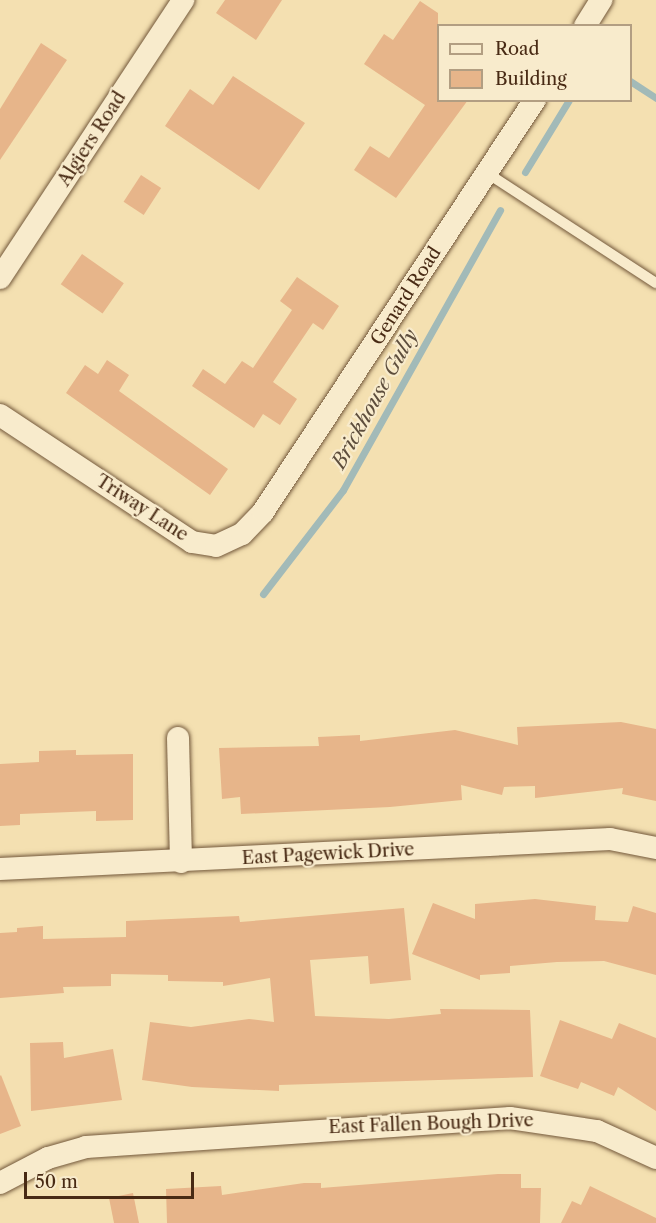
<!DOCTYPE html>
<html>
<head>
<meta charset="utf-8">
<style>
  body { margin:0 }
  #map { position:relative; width:656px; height:1223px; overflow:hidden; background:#f4e0b1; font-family:"Libre Caslon Text",serif }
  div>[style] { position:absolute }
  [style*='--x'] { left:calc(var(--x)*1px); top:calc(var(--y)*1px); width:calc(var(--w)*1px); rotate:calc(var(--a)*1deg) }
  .stream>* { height:7px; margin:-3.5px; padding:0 3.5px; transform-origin:3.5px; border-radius:3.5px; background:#a2bab8 }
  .building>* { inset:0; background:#e7b58a; transform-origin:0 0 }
  .roads { filter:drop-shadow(0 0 2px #73583b) drop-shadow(0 0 2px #73583b) }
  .service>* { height:10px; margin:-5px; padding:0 5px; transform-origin:5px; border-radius:5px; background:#f8ebcc }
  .minor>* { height:22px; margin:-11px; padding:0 11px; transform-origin:11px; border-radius:11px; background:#f8ebcc }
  span { translate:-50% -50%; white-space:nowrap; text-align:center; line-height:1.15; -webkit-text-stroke:4.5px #f8ebcc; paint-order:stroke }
  .street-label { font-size:18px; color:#482a14 }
  .water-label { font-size:20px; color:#5e4e3d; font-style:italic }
  .legend { position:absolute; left:437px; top:24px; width:195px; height:78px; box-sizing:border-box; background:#f8ebcc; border:2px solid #b29e82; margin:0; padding:8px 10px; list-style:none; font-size:18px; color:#482a14 }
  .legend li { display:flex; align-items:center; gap:12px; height:30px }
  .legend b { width:30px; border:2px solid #b29e82 }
  .scale { position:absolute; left:24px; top:1172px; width:170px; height:27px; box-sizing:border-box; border:3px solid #482a14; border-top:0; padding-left:8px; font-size:18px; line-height:21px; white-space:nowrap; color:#482a14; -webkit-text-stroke:4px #f8ebcc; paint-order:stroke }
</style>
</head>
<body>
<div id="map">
  <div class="stream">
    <i style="--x:630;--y:81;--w:31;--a:33"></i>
    <i style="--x:525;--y:172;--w:84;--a:-58.6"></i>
    <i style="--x:263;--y:594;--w:131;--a:-52.4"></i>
    <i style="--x:343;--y:490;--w:321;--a:-60.7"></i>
  </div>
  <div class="building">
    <i style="clip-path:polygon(225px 0,282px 0,256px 40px,216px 13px)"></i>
    <i style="clip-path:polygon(420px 1px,438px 13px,438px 100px,468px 100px,396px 198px,354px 170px,370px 146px,389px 158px,425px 105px,364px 64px,384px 34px,393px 40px)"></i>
    <i style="clip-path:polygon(41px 43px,67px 60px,0 160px,0 109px)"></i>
    <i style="clip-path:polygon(233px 76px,305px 123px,259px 190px,165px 126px,190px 89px,213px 105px)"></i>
    <i style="left:141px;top:175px;width:24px;height:32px;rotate:33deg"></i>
    <i style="left:82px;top:254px;width:51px;height:37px;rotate:35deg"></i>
    <i style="clip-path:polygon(297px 277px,339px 306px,323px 330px,313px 323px,273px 382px,297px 399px,280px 425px,263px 414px,254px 428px,192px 386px,203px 369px,225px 384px,242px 361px,253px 368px,292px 310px,280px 301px)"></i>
    <i style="clip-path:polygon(107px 360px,129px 375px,119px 391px,228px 469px,210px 495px,66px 393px,85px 365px,98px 374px)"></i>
    <i style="clip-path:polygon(621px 722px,656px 729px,656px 801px,622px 794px,623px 788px,535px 798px,535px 786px,504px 787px,502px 795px,461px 785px,462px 800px,390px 807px,241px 814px,240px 797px,222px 799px,219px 748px,319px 746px,318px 737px,360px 735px,360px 741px,455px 730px,518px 745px,517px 727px)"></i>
    <i style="clip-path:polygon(76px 750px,76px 755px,133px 754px,133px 820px,96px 821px,96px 811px,20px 814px,20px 825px,0 826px,0 764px,39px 762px,39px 751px)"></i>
    <i style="clip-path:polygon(535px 899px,596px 906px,595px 920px,628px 922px,633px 906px,656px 913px,656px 975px,604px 961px,557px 962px,510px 966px,510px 973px,480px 975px,480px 980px,412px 954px,433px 903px,475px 919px,475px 904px)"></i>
    <i style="clip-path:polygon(404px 908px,411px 980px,370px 984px,368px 956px,310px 960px,315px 1016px,389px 1019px,441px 1014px,440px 1009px,530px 1010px,533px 1077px,279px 1085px,279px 1091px,192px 1087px,142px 1080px,150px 1022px,191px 1027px,249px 1019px,274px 1022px,270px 978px,223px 986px,223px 982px,168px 981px,168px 975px,111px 974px,111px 986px,63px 987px,64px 993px,0 998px,0 933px,17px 932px,17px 928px,43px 926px,43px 939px,126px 937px,126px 921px,239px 916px,240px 922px)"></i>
    <i style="clip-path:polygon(560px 1020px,612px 1039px,619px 1023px,656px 1038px,656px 1111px,618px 1087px,614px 1096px,581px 1082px,578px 1089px,540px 1076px)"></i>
    <i style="clip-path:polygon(63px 1042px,64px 1058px,113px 1049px,122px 1100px,31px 1111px,30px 1043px)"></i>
    <i style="clip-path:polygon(1px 1075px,21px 1126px,0 1134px,0 1076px)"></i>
    <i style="clip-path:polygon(498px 1174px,521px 1174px,521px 1188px,541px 1188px,540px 1223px,167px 1223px,166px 1189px,221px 1186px,222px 1195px,304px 1183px,321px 1183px,321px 1188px)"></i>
    <i style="clip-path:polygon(590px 1186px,656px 1218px,656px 1223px,561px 1223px,572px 1201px,581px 1205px)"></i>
    <i style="clip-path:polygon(133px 1193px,139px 1223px,114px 1223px,109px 1198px)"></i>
  </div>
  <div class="roads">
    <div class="service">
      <i style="--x:487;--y:173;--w:202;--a:33.1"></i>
    </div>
    <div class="minor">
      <i style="--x:585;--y:26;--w:31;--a:-58"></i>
      <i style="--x:0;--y:278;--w:333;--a:-56.6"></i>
      <i style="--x:0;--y:415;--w:230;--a:33.5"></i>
      <i style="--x:192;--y:542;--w:24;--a:9"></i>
      <i style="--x:216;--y:546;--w:29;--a:-25"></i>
      <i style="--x:242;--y:534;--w:30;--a:-46"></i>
      <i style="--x:263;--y:512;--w:494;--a:-56.6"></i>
      <i style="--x:178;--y:738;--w:124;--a:88.6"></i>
      <i style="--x:0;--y:869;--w:611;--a:-2.82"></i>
      <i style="--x:610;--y:839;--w:47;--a:11.1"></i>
      <i style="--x:0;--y:1183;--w:54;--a:-27.5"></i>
      <i style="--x:48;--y:1158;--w:40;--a:-16"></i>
      <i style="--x:86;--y:1147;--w:425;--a:-3.9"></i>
      <i style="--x:510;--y:1118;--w:88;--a:8.5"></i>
      <i style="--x:597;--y:1131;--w:65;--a:24.6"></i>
    </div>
  </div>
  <div class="street-label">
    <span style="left:92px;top:139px;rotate:-57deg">Algiers Road</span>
    <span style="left:406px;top:296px;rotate:-57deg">Genard Road</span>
    <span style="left:142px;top:508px;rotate:33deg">Triway Lane</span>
    <span style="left:328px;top:854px;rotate:-3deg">East Pagewick Drive</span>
    <span style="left:431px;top:1124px;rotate:-2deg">East Fallen Bough Drive</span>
  </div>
  <div class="water-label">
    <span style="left:375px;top:399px;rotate:-61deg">Brickhouse Gully</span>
  </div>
  <ul class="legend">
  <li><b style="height:8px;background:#f8ebcc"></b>Road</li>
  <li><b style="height:16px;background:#e7b58a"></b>Building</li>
  </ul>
  <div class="scale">50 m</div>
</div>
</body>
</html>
